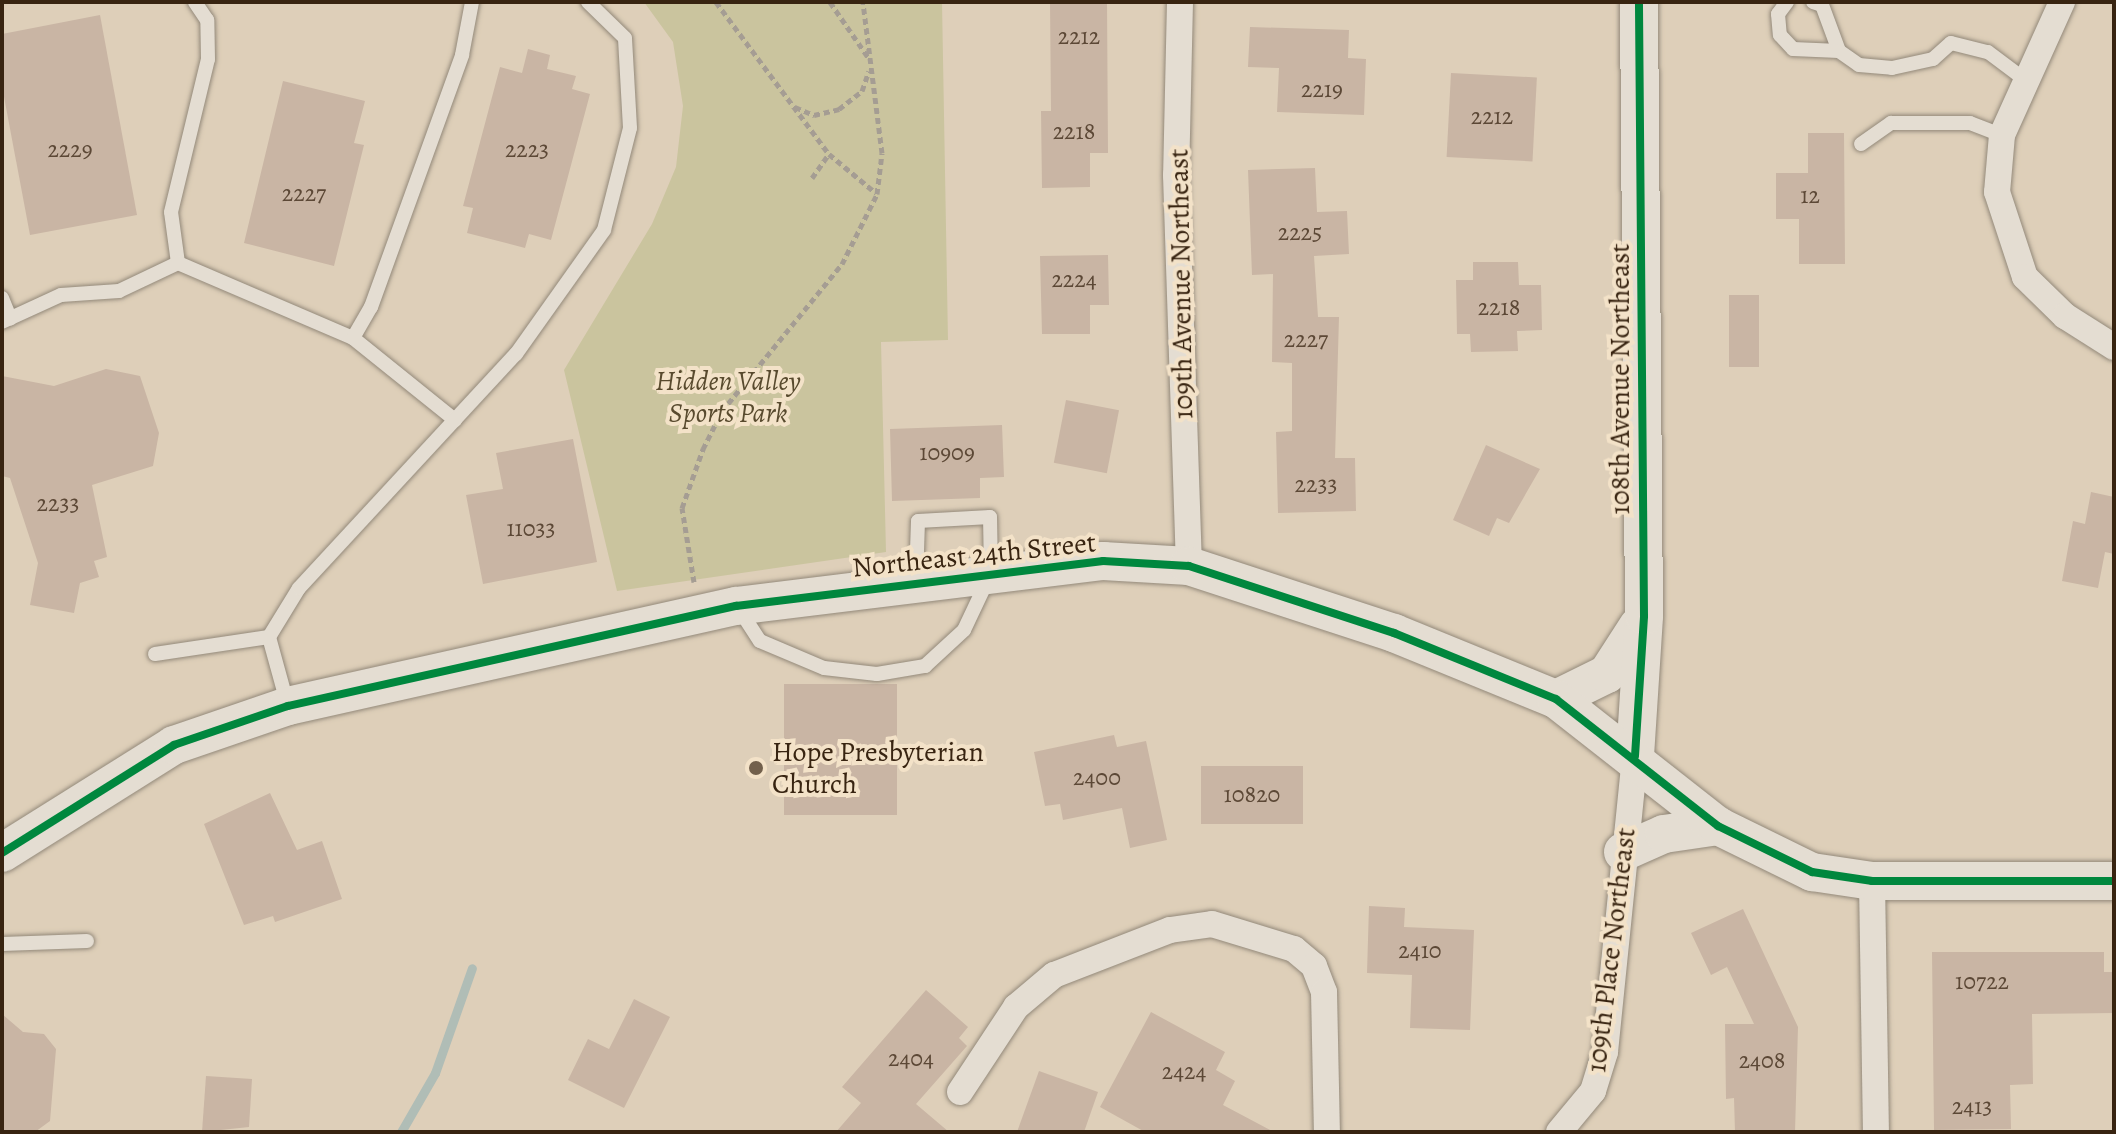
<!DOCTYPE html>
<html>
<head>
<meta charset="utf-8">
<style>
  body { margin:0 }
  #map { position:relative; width:2116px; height:1134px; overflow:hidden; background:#decfb9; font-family:Alegreya,serif }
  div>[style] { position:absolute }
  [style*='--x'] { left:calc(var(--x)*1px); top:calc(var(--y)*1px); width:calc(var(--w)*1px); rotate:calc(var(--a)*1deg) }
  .green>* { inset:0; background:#cac49e }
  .stream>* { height:9px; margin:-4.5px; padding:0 4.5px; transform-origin:4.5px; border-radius:4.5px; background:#b0bdb6 }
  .building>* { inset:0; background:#c9b5a4; transform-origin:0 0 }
  .path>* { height:5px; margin-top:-2.5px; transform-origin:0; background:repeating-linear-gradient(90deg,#a59d93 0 6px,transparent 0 10px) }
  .roads { filter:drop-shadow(0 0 2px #93897a) drop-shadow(0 0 2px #93897a) }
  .lane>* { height:14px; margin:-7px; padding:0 7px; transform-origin:7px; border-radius:7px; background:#e4ddd2 }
  .street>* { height:26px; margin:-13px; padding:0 13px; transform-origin:13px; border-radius:13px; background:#e4ddd2 }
  .secondary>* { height:38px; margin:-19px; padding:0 19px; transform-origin:19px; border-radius:19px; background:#e4ddd2 }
  .cycleway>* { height:8px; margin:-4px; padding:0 4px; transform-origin:4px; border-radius:4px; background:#00873e }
  .dots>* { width:22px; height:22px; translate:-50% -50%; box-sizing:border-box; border:4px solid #f3e2c8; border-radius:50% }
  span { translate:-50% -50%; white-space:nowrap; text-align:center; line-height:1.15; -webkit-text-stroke:8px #f3e2c8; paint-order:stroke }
  .number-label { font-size:24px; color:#5c4836 }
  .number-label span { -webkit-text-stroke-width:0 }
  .street-label { font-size:28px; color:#382411 }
  .park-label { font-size:28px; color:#584a2e; font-style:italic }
  .poi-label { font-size:28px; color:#382411 }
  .left { translate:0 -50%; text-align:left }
  .frame { position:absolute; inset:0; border:4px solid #382411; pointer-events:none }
</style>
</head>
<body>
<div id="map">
  <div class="green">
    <i style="clip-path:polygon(644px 2px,942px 2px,948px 340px,881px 342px,886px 552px,617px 591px,564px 370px,652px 224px,676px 167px,683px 106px,673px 42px)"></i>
  </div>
  <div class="stream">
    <i style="--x:401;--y:1132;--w:68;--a:-60"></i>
    <i style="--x:435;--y:1073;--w:111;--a:-70.6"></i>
  </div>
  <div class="building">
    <i style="clip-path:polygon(1050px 2px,1107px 2px,1108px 153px,1090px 153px,1090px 187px,1042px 188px,1041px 111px,1051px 111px)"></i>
    <i style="clip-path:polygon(100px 15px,137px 215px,30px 235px,2px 86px,2px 34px)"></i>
    <i style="clip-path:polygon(1250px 27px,1349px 30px,1348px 58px,1366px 59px,1364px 115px,1277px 112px,1279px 68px,1248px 67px)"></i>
    <i style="clip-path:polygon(528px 49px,550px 55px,547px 69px,576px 76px,572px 89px,590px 94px,551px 240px,529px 234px,525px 248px,467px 233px,473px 208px,463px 206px,500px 67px,522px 73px)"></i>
    <i style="left:1451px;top:73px;width:86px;height:84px;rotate:3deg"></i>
    <i style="clip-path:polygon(283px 81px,365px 101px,354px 143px,364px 145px,334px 266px,244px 243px)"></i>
    <i style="clip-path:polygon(1808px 133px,1844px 133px,1845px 264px,1799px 264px,1799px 219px,1776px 219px,1776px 173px,1808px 173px)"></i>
    <i style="clip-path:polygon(1315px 168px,1317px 212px,1347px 211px,1349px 254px,1314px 256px,1318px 317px,1339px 317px,1335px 458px,1355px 458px,1356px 511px,1278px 513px,1276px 432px,1292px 431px,1292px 363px,1272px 362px,1273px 274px,1252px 275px,1248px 170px)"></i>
    <i style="clip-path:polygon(1108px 255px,1109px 305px,1090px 305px,1090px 334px,1042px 334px,1040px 256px)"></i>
    <i style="clip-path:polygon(1473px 262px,1518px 262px,1519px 285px,1541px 285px,1542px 330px,1517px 331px,1518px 351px,1471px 352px,1470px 334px,1457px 334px,1456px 280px,1473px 280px)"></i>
    <i style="left:1729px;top:295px;width:30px;height:72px"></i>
    <i style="clip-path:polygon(106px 369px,140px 376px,159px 433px,153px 466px,92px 485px,107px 557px,94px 561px,99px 577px,80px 583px,74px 613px,30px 605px,38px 563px,10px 478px,2px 476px,2px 376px,54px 386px)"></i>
    <i style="left:1066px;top:400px;width:54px;height:64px;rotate:11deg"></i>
    <i style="clip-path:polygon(1002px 425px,1004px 477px,980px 478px,980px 498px,892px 501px,890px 429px)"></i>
    <i style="clip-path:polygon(573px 439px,597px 562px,483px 584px,466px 495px,503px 489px,496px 453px)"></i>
    <i style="clip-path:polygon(1486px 445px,1540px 469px,1509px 523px,1497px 518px,1489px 536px,1453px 520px)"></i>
    <i style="clip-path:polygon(2091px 492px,2114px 497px,2114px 554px,2105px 552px,2098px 588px,2062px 581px,2073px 521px,2085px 524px)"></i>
    <i style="left:784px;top:684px;width:113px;height:131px"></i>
    <i style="clip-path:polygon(1114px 735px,1117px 747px,1146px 741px,1167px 840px,1130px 848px,1122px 808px,1063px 820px,1060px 804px,1045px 806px,1034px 752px)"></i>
    <i style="left:1201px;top:766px;width:102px;height:58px"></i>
    <i style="clip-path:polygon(270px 793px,297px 850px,322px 841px,342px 899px,275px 922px,273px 916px,244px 925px,204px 824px)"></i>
    <i style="clip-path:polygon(1369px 906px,1405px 908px,1404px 927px,1474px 930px,1470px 1030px,1410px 1028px,1412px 975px,1367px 973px)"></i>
    <i style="clip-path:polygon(1743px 909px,1798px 1027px,1795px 1132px,1735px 1132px,1734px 1098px,1726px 1099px,1725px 1024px,1754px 1024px,1727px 967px,1711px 975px,1691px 933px)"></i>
    <i style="clip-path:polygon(1932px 952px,2104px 952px,2104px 972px,2114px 972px,2114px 1013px,2032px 1014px,2033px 1084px,2010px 1085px,2011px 1129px,1934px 1130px)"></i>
    <i style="clip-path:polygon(926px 990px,968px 1027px,959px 1038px,967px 1046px,916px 1104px,949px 1132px,836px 1132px,861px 1103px,842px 1087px)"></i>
    <i style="clip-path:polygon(634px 999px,670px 1017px,624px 1108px,568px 1080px,588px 1039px,609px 1049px)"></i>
    <i style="clip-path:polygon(1151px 1012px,1225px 1052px,1216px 1070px,1235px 1081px,1223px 1105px,1274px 1132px,1145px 1132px,1100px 1107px)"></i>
    <i style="clip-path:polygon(2px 1014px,23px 1032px,44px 1034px,56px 1049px,50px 1121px,35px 1132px,2px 1132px)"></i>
    <i style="clip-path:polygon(1039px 1071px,1098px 1092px,1084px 1132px,1017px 1132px)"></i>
    <i style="clip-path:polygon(206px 1076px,252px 1079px,249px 1127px,202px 1132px)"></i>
  </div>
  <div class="path">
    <i style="--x:716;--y:2;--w:189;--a:53.4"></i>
    <i style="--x:829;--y:154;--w:61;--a:39.7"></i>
    <i style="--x:830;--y:2;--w:67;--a:55.4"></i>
    <i style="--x:795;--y:107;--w:21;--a:23"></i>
    <i style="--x:814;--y:115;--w:26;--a:-13"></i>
    <i style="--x:839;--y:109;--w:29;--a:-38"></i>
    <i style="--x:862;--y:91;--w:21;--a:-71"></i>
    <i style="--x:812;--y:178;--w:29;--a:-55"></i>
    <i style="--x:694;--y:582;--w:75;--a:-99.2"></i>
    <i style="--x:682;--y:508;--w:63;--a:-70.4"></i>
    <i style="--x:703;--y:449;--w:42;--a:-63.4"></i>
    <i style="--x:722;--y:411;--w:190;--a:-50.8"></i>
    <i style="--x:842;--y:264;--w:78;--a:-63.4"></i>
    <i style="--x:877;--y:194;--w:41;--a:-83"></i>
    <i style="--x:882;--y:153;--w:152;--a:-97.2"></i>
  </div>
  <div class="roads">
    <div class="lane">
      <i style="--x:1787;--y:2;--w:15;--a:127"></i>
      <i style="--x:1778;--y:14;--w:21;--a:85"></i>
      <i style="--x:1780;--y:35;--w:19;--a:47"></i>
      <i style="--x:1793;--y:49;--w:46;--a:2.5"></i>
      <i style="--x:1813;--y:2;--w:9;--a:18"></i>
      <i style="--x:1822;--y:5;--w:49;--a:69.7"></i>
      <i style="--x:1839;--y:51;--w:24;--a:35"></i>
      <i style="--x:1859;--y:65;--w:33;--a:5"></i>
      <i style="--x:1892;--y:68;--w:42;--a:-12.4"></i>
      <i style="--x:1933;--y:59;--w:24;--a:-42"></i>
      <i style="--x:1951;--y:43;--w:38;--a:14"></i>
      <i style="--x:1988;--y:52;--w:45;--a:36.9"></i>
      <i style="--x:1861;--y:144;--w:37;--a:-35"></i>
      <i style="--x:1891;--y:123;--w:79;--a:0"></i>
      <i style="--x:1970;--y:123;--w:34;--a:21"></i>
      <i style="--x:178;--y:263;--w:51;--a:-97.8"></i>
      <i style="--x:171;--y:212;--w:157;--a:-76.4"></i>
      <i style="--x:208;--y:59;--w:39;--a:-91"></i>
      <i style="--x:207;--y:20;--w:22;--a:-124"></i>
      <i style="--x:2;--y:298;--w:22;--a:68"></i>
      <i style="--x:2;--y:322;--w:65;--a:-24.6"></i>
      <i style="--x:61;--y:295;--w:58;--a:-3.9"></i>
      <i style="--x:119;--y:291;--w:65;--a:-25.4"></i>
      <i style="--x:178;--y:263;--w:190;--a:23.2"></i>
      <i style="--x:353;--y:338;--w:131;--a:38.8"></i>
      <i style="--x:353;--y:338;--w:36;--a:-60"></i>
      <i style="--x:371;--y:307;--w:268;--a:-70.1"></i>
      <i style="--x:462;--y:55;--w:54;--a:-79.3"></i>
      <i style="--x:739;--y:609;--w:38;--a:57"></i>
      <i style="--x:760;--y:641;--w:69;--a:22.9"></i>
      <i style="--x:824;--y:668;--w:53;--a:6.5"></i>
      <i style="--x:877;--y:674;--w:49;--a:-9.5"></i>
      <i style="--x:925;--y:666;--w:53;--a:-42.7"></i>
      <i style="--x:964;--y:630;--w:63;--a:-64.7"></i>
      <i style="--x:991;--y:573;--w:56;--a:-91"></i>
      <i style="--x:990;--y:517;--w:72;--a:176.8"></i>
      <i style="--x:918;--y:521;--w:60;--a:91.9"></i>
      <i style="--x:155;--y:654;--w:115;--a:-8.5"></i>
      <i style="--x:288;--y:706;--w:72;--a:-105.4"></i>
      <i style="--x:269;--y:637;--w:57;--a:-58.5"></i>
      <i style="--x:299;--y:588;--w:319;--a:-47.2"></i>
      <i style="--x:516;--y:354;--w:152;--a:-54.6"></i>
      <i style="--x:604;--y:230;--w:105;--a:-75.7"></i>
      <i style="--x:630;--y:128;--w:90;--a:-93.2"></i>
      <i style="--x:625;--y:38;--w:52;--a:-135.8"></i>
      <i style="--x:2;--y:944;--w:85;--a:-2"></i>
    </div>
    <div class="street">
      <i style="--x:1180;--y:2;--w:173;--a:91.3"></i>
      <i style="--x:1176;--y:175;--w:391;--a:88.1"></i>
      <i style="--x:2062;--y:2;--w:146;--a:114.3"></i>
      <i style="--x:2002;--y:135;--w:57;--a:95"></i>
      <i style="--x:1997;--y:192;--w:89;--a:71.8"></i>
      <i style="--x:2025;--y:277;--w:56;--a:44.3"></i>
      <i style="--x:2065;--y:316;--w:58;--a:32.3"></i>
      <i style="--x:1872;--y:881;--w:251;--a:89.1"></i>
      <i style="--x:960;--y:1092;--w:102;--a:-56.6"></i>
      <i style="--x:1016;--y:1007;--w:50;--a:-40.1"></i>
      <i style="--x:1054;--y:975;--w:124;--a:-21.2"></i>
      <i style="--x:1170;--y:930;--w:42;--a:-8.1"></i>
      <i style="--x:1212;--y:924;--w:86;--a:17"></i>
      <i style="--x:1294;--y:949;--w:26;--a:40"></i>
      <i style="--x:1314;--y:966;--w:28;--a:69"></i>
      <i style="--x:1324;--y:992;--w:140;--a:88.8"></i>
      <i style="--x:1559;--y:1132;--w:53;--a:-50.3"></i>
      <i style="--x:1593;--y:1091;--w:41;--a:-72.9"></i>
      <i style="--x:1605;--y:1052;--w:298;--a:-84.2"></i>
    </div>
    <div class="secondary">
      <i style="--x:1556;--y:699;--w:57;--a:-26.1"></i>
      <i style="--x:1607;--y:674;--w:57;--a:-57.1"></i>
      <i style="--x:1635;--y:756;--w:140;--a:-86.3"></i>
      <i style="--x:1644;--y:616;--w:614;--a:-90.47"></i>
      <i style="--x:1623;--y:852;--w:45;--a:-23.7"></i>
      <i style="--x:1664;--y:834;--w:55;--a:-8.4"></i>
      <i style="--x:2;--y:853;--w:203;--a:-32.1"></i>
      <i style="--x:174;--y:745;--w:120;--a:-18.9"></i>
      <i style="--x:288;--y:706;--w:459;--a:-12.6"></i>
      <i style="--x:736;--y:606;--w:370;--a:-7"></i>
      <i style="--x:1103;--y:561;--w:86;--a:3.3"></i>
      <i style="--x:1189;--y:566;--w:216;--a:18.1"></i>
      <i style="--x:1394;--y:633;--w:175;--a:22.2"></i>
      <i style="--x:1556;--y:699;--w:206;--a:38.1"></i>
      <i style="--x:1718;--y:826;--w:105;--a:26.1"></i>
      <i style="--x:1812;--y:872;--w:61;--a:8.5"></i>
      <i style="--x:1872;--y:881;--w:242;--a:0"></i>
    </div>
  </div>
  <div class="cycleway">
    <i style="--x:1635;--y:756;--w:140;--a:-86.3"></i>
    <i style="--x:1644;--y:616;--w:614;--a:-90.47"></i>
    <i style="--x:2;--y:853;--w:203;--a:-32.1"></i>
    <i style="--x:174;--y:745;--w:120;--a:-18.9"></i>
    <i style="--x:288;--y:706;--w:459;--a:-12.6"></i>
    <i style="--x:736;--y:606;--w:370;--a:-7"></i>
    <i style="--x:1103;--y:561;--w:86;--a:3.3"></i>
    <i style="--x:1189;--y:566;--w:216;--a:18.1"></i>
    <i style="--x:1394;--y:633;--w:175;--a:22.2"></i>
    <i style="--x:1556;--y:699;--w:206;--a:38.1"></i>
    <i style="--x:1718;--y:826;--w:105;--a:26.1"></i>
    <i style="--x:1812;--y:872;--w:61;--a:8.5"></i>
    <i style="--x:1872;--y:881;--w:242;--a:0"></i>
  </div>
  <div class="dots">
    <i style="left:756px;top:768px;background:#72604c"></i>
  </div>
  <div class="number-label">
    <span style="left:1079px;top:37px">2212</span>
    <span style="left:1322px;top:90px">2219</span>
    <span style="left:1492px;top:117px">2212</span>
    <span style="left:1074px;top:132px">2218</span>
    <span style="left:70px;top:150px">2229</span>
    <span style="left:527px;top:150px">2223</span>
    <span style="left:304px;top:194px">2227</span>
    <span style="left:1810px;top:196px">12</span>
    <span style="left:1300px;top:233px">2225</span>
    <span style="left:1074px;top:280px">2224</span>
    <span style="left:1499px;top:308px">2218</span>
    <span style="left:1306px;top:340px">2227</span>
    <span style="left:947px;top:453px">10909</span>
    <span style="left:1316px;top:485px">2233</span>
    <span style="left:58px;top:504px">2233</span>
    <span style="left:531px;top:529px">11033</span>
    <span style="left:1097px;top:778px">2400</span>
    <span style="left:1252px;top:795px">10820</span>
    <span style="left:1420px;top:951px">2410</span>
    <span style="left:1982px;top:982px">10722</span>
    <span style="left:911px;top:1059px">2404</span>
    <span style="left:1762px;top:1061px">2408</span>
    <span style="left:1184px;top:1072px">2424</span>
    <span style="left:1972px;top:1107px">2413</span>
  </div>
  <div class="street-label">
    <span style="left:1181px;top:284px;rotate:-91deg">109th Avenue Northeast</span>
    <span style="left:1620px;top:379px;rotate:-90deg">108th Avenue Northeast</span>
    <span style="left:974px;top:555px;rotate:-6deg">Northeast 24th Street</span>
    <span style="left:1611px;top:950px;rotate:-83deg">109th Place Northeast</span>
  </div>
  <div class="park-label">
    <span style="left:728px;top:397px">Hidden Valley<br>Sports Park</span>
  </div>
  <div class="poi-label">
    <span class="left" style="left:772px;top:768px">Hope Presbyterian<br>Church</span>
  </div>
  <div class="frame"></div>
</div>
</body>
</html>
